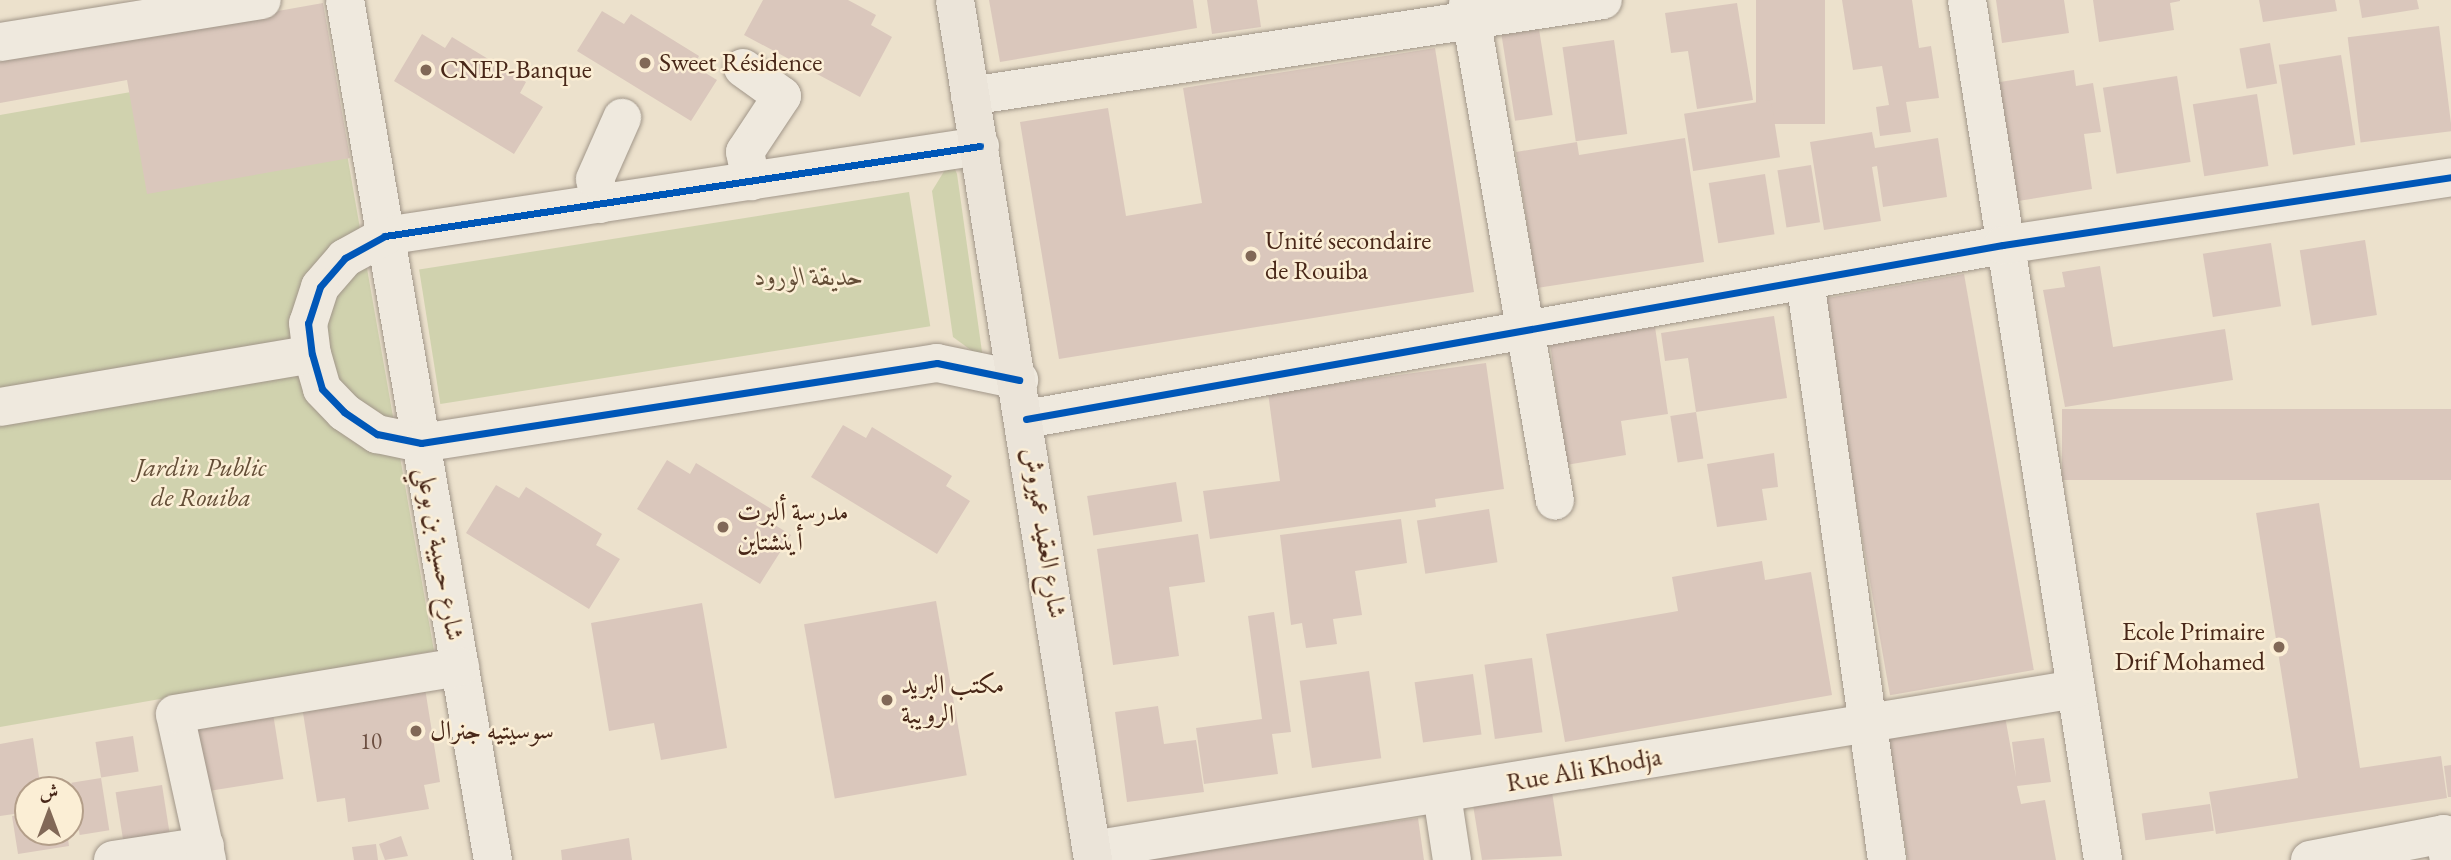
<!DOCTYPE html>
<html>
<head>
<meta charset="utf-8">
<style>
  body { margin:0 }
  #map { position:relative; width:2451px; height:860px; overflow:hidden; background:#ece1cc; font-family:"EB Garamond",Amiri,serif }
  div>[style] { position:absolute }
  [style*='--x'] { left:calc(var(--x)*1px); top:calc(var(--y)*1px); width:calc(var(--w)*1px); rotate:calc(var(--a)*1deg) }
  .green>* { inset:0; background:#d0d2ae; transform-origin:0 0 }
  .building>* { inset:0; background:#dac7bc; transform-origin:0 0 }
  .roads { filter:drop-shadow(0 0 2px #a19689) drop-shadow(0 0 2px #a19689) }
  .minor>* { height:38px; margin:-19px; padding:0 19px; transform-origin:19px; border-radius:19px; background:#efe9de }
  .major>* { height:38px; margin:-19px; padding:0 19px; transform-origin:19px; border-radius:19px; background:#ebe4d9 }
  .cycleway>* { height:7px; margin:-3.5px; padding:0 3.5px; transform-origin:3.5px; border-radius:3.5px; background:#0057b8 }
  .dots>* { width:19px; height:19px; translate:-50% -50%; box-sizing:border-box; border:4px solid #fbeed5; border-radius:50% }
  span { translate:-50% -50%; white-space:nowrap; text-align:center; line-height:1.15; -webkit-text-stroke:5px #fbeed5; paint-order:stroke }
  .number-label { font-size:23px; color:#6c4f41 }
  .number-label span { -webkit-text-stroke-width:0 }
  .poi-label { font-size:26px; color:#482718 }
  .left { translate:0 -50%; text-align:left }
  .right { translate:-100% -50%; text-align:right }
  .park-label { font-size:26px; color:#644e37; font-style:italic }
  .street-label { font-size:26px; color:#482718 }
  .north { position:absolute; left:14px; top:776px; width:70px; height:70px; box-sizing:border-box; background:#fbeed5; border:2px solid #b39e89; border-radius:50%; rotate:0deg; font-size:19px; font-weight:700; line-height:28px; text-align:center; color:#482718 }
  .north::after { content:''; display:block; margin:auto; width:24px; height:32px; background:#816857; clip-path:polygon(50% 0,100% 100%,50% 72%,0 100%) }
</style>
</head>
<body>
<div id="map">
  <div class="green">
    <i style="clip-path:polygon(330px 57px,434px 651px,0 727px,0 115px)"></i>
    <i style="clip-path:polygon(951px 160px,957px 174px,983px 359px,953px 337px,932px 191px)"></i>
    <i style="left:909px;top:192px;width:136px;height:496px;rotate:81deg"></i>
  </div>
  <div class="building">
    <i style="clip-path:polygon(763px 0,848px 0,876px 15px,871px 25px,892px 37px,860px 97px,744px 35px)"></i>
    <i style="clip-path:polygon(989px 0,1193px 0,1197px 28px,1000px 62px)"></i>
    <i style="clip-path:polygon(1207px 0,1257px 0,1261px 27px,1212px 34px)"></i>
    <i style="left:1756px;top:0;width:69px;height:124px"></i>
    <i style="clip-path:polygon(1842px 0,1912px 0,1919px 48px,1931px 46px,1939px 98px,1906px 102px,1911px 132px,1880px 136px,1876px 107px,1889px 105px,1882px 66px,1853px 70px)"></i>
    <i style="clip-path:polygon(1996px 0,2064px 0,2069px 33px,2002px 43px)"></i>
    <i style="clip-path:polygon(2093px 0,2180px 0,2180px 1px,2170px 3px,2174px 30px,2099px 42px)"></i>
    <i style="clip-path:polygon(2259px 0,2335px 0,2337px 11px,2263px 22px)"></i>
    <i style="clip-path:polygon(2359px 0,2417px 0,2419px 9px,2362px 18px)"></i>
    <i style="clip-path:polygon(323px 3px,350px 158px,147px 194px,127px 80px,0 103px,0 60px)"></i>
    <i style="clip-path:polygon(1737px 3px,1753px 100px,1697px 109px,1688px 51px,1671px 53px,1665px 13px)"></i>
    <i style="clip-path:polygon(602px 11px,624px 24px,631px 14px,699px 56px,694px 66px,717px 80px,691px 121px,577px 51px)"></i>
    <i style="left:2439px;top:26px;width:106px;height:92px;rotate:83deg"></i>
    <i style="left:1539px;top:29px;width:87px;height:38px;rotate:81deg"></i>
    <i style="clip-path:polygon(422px 34px,445px 48px,452px 37px,526px 82px,520px 93px,543px 107px,514px 154px,394px 81px)"></i>
    <i style="left:1614px;top:40px;width:95px;height:52px;rotate:82deg"></i>
    <i style="left:2270px;top:43px;width:41px;height:31px;rotate:80deg"></i>
    <i style="clip-path:polygon(1435px 48px,1474px 292px,1059px 359px,1020px 122px,1108px 108px,1126px 216px,1202px 203px,1183px 88px)"></i>
    <i style="left:2341px;top:55px;width:91px;height:63px;rotate:81deg"></i>
    <i style="clip-path:polygon(2074px 70px,2076px 86px,2093px 83px,2101px 132px,2084px 134px,2092px 189px,2012px 202px,1994px 83px)"></i>
    <i style="left:2177px;top:76px;width:87px;height:75px;rotate:81deg"></i>
    <i style="left:2257px;top:94px;width:73px;height:65px;rotate:81deg"></i>
    <i style="left:1771px;top:100px;width:58px;height:88px;rotate:81deg"></i>
    <i style="clip-path:polygon(1872px 132px,1875px 148px,1938px 138px,1947px 197px,1883px 207px,1877px 166px,1872px 167px,1881px 221px,1824px 230px,1810px 142px)"></i>
    <i style="clip-path:polygon(1685px 138px,1704px 262px,1537px 288px,1516px 152px,1577px 142px,1579px 155px)"></i>
    <i style="left:1811px;top:165px;width:58px;height:34px;rotate:81deg"></i>
    <i style="left:1765px;top:174px;width:61px;height:57px;rotate:81deg"></i>
    <i style="left:2365px;top:240px;width:76px;height:66px;rotate:81deg"></i>
    <i style="left:2271px;top:243px;width:64px;height:69px;rotate:81deg"></i>
    <i style="clip-path:polygon(2100px 266px,2113px 347px,2225px 329px,2233px 380px,2065px 407px,2043px 290px,2065px 287px,2062px 272px)"></i>
    <i style="left:1964px;top:274px;width:402px;height:146px;rotate:80deg"></i>
    <i style="clip-path:polygon(1774px 316px,1787px 398px,1696px 412px,1688px 358px,1665px 361px,1661px 333px)"></i>
    <i style="clip-path:polygon(1655px 327px,1668px 414px,1621px 421px,1626px 455px,1566px 465px,1550px 343px)"></i>
    <i style="clip-path:polygon(1486px 363px,1504px 489px,1435px 499px,1436px 507px,1210px 539px,1203px 491px,1280px 481px,1268px 393px)"></i>
    <i style="left:2451px;top:409px;width:71px;height:389px;rotate:90deg"></i>
    <i style="left:1696px;top:412px;width:47px;height:26px;rotate:81deg"></i>
    <i style="clip-path:polygon(843px 425px,866px 438px,872px 427px,952px 476px,946px 486px,970px 501px,937px 554px,811px 477px)"></i>
    <i style="clip-path:polygon(1774px 453px,1778px 487px,1762px 489px,1767px 520px,1717px 527px,1707px 464px)"></i>
    <i style="clip-path:polygon(667px 460px,690px 474px,696px 463px,773px 510px,767px 520px,791px 535px,760px 584px,637px 509px)"></i>
    <i style="left:1176px;top:482px;width:40px;height:90px;rotate:81deg"></i>
    <i style="clip-path:polygon(496px 485px,519px 498px,526px 487px,602px 534px,596px 545px,620px 559px,589px 609px,466px 533px)"></i>
    <i style="clip-path:polygon(2319px 503px,2360px 768px,2441px 756px,2447px 798px,2216px 834px,2209px 792px,2298px 778px,2256px 513px)"></i>
    <i style="left:1489px;top:509px;width:54px;height:73px;rotate:81deg"></i>
    <i style="clip-path:polygon(1401px 519px,1407px 563px,1355px 571px,1362px 615px,1333px 619px,1337px 644px,1306px 648px,1302px 623px,1291px 625px,1280px 535px)"></i>
    <i style="clip-path:polygon(1198px 534px,1205px 582px,1169px 587px,1179px 656px,1113px 665px,1097px 549px)"></i>
    <i style="clip-path:polygon(1762px 561px,1765px 580px,1811px 572px,1832px 695px,1565px 742px,1546px 634px,1678px 611px,1672px 577px)"></i>
    <i style="left:936px;top:601px;width:177px;height:134px;rotate:80deg"></i>
    <i style="clip-path:polygon(702px 603px,727px 748px,661px 760px,654px 723px,609px 731px,591px 623px)"></i>
    <i style="clip-path:polygon(1274px 612px,1291px 732px,1272px 734px,1278px 774px,1204px 784px,1196px 728px,1262px 719px,1248px 616px)"></i>
    <i style="left:1532px;top:658px;width:75px;height:48px;rotate:82deg"></i>
    <i style="left:1369px;top:671px;width:88px;height:70px;rotate:82deg"></i>
    <i style="left:1473px;top:674px;width:61px;height:59px;rotate:82deg"></i>
    <i style="clip-path:polygon(424px 682px,440px 782px,424px 785px,429px 809px,348px 822px,345px 798px,317px 802px,301px 700px)"></i>
    <i style="clip-path:polygon(1158px 706px,1164px 744px,1196px 740px,1204px 792px,1127px 802px,1115px 712px)"></i>
    <i style="left:272px;top:707px;width:73px;height:79px;rotate:81deg"></i>
    <i style="clip-path:polygon(2004px 711px,2016px 777px,2012px 742px,2044px 738px,2051px 782px,2017px 786px,2021px 804px,2045px 800px,2056px 860px,1908px 860px,1886px 732px)"></i>
    <i style="left:133px;top:736px;width:36px;height:38px;rotate:81deg"></i>
    <i style="clip-path:polygon(33px 738px,41px 790px,28px 790px,28px 812px,0 816px,0 744px)"></i>
    <i style="clip-path:polygon(2451px 765px,2451px 797px,2448px 797px,2444px 766px)"></i>
    <i style="left:101px;top:778px;width:53px;height:30px;rotate:81deg"></i>
    <i style="left:162px;top:785px;width:50px;height:47px;rotate:81deg"></i>
    <i style="clip-path:polygon(1552px 792px,1562px 856px,1482px 860px,1473px 805px)"></i>
    <i style="left:2210px;top:804px;width:27px;height:69px;rotate:82deg"></i>
    <i style="clip-path:polygon(28px 814px,28px 832px,67px 832px,69px 846px,18px 854px,12px 816px)"></i>
    <i style="clip-path:polygon(1418px 818px,1424px 860px,1139px 860px,1139px 858px)"></i>
    <i style="clip-path:polygon(401px 836px,408px 856px,385px 860px,379px 844px)"></i>
    <i style="clip-path:polygon(629px 838px,632px 860px,562px 860px,561px 850px)"></i>
    <i style="clip-path:polygon(376px 844px,378px 860px,354px 860px,352px 847px)"></i>
  </div>
  <div class="roads">
    <div class="minor">
      <i style="--x:345;--y:0;--w:873;--a:80.24"></i>
      <i style="--x:1468;--y:0;--w:508;--a:80.15"></i>
      <i style="--x:1967;--y:0;--w:871;--a:81.01"></i>
      <i style="--x:0;--y:42;--w:265;--a:-9.1"></i>
      <i style="--x:743;--y:68;--w:48;--a:35.7"></i>
      <i style="--x:782;--y:96;--w:67;--a:123.5"></i>
      <i style="--x:745;--y:152;--w:30;--a:78"></i>
      <i style="--x:970;--y:96;--w:640;--a:-8.62"></i>
      <i style="--x:980;--y:146;--w:602;--a:171.4"></i>
      <i style="--x:385;--y:236;--w:46;--a:151.2"></i>
      <i style="--x:345;--y:258;--w:38;--a:131"></i>
      <i style="--x:320;--y:287;--w:38;--a:108"></i>
      <i style="--x:308;--y:323;--w:31;--a:83"></i>
      <i style="--x:312;--y:354;--w:36;--a:74"></i>
      <i style="--x:322;--y:389;--w:32;--a:46"></i>
      <i style="--x:344;--y:412;--w:40;--a:34"></i>
      <i style="--x:377;--y:434;--w:45;--a:11.6"></i>
      <i style="--x:421;--y:443;--w:522;--a:-8.81"></i>
      <i style="--x:937;--y:363;--w:84;--a:11.7"></i>
      <i style="--x:600;--y:204;--w:25;--a:-101"></i>
      <i style="--x:595;--y:179;--w:67;--a:-66.1"></i>
      <i style="--x:1805;--y:280;--w:586;--a:81.95"></i>
      <i style="--x:0;--y:407;--w:316;--a:-9.6"></i>
      <i style="--x:1026;--y:419;--w:992;--a:-10.1"></i>
      <i style="--x:2003;--y:245;--w:453;--a:-8.6"></i>
      <i style="--x:1442;--y:795;--w:66;--a:81.3"></i>
      <i style="--x:1092;--y:850;--w:997;--a:-9.29"></i>
      <i style="--x:113;--y:860;--w:93;--a:-8.7"></i>
      <i style="--x:207;--y:860;--w:149;--a:-102.4"></i>
      <i style="--x:175;--y:714;--w:289;--a:-9.4"></i>
      <i style="--x:2310;--y:860;--w:136;--a:-11"></i>
      <i style="--x:2444;--y:834;--w:26;--a:79"></i>
    </div>
    <div class="major">
      <i style="--x:955;--y:0;--w:871;--a:80.88"></i>
    </div>
  </div>
  <div class="cycleway">
    <i style="--x:980;--y:146;--w:602;--a:171.4"></i>
    <i style="--x:385;--y:236;--w:46;--a:151.2"></i>
    <i style="--x:345;--y:258;--w:38;--a:131"></i>
    <i style="--x:320;--y:287;--w:38;--a:108"></i>
    <i style="--x:308;--y:323;--w:31;--a:83"></i>
    <i style="--x:312;--y:354;--w:36;--a:74"></i>
    <i style="--x:322;--y:389;--w:32;--a:46"></i>
    <i style="--x:344;--y:412;--w:40;--a:34"></i>
    <i style="--x:377;--y:434;--w:45;--a:11.6"></i>
    <i style="--x:421;--y:443;--w:522;--a:-8.81"></i>
    <i style="--x:937;--y:363;--w:84;--a:11.7"></i>
    <i style="--x:1026;--y:419;--w:992;--a:-10.1"></i>
    <i style="--x:2003;--y:245;--w:453;--a:-8.6"></i>
  </div>
  <div class="dots">
    <i style="left:645px;top:63px;background:#816857"></i>
    <i style="left:426px;top:70px;background:#816857"></i>
    <i style="left:1251px;top:256px;background:#816857"></i>
    <i style="left:723px;top:527px;background:#816857"></i>
    <i style="left:2279px;top:647px;background:#816857"></i>
    <i style="left:887px;top:700px;background:#816857"></i>
    <i style="left:416px;top:731px;background:#816857"></i>
  </div>
  <div class="number-label">
    <span style="left:371px;top:741px">10</span>
  </div>
  <div class="poi-label">
    <span class="left" style="left:659px;top:63px">Sweet Résidence</span>
    <span class="left" style="left:440px;top:70px">CNEP-Banque</span>
    <span class="left" style="left:1265px;top:256px">Unité secondaire<br>de Rouiba</span>
    <span class="left" style="left:737px;top:527px">مدرسة ألبرت<br>أينشتاين</span>
    <span class="right" style="left:2265px;top:647px">Ecole Primaire<br>Drif Mohamed</span>
    <span class="left" style="left:901px;top:700px">مكتب البريد<br>الرويبة</span>
    <span class="left" style="left:430px;top:731px">سوسيتيه جنرال</span>
  </div>
  <div class="park-label">
    <span style="left:809px;top:277px">حديقة الورود</span>
    <span style="left:201px;top:483px">Jardin Public<br>de Rouiba</span>
  </div>
  <div class="street-label">
    <span style="left:1044px;top:533px;rotate:81deg">شارع العقيد عميروش</span>
    <span style="left:440px;top:554px;rotate:80deg">شارع حسيبة بن بوعلي</span>
    <span style="left:1584px;top:770px;rotate:-10deg">Rue Ali Khodja</span>
  </div>
  <div class="north">ش</div>
</div>
</body>
</html>
